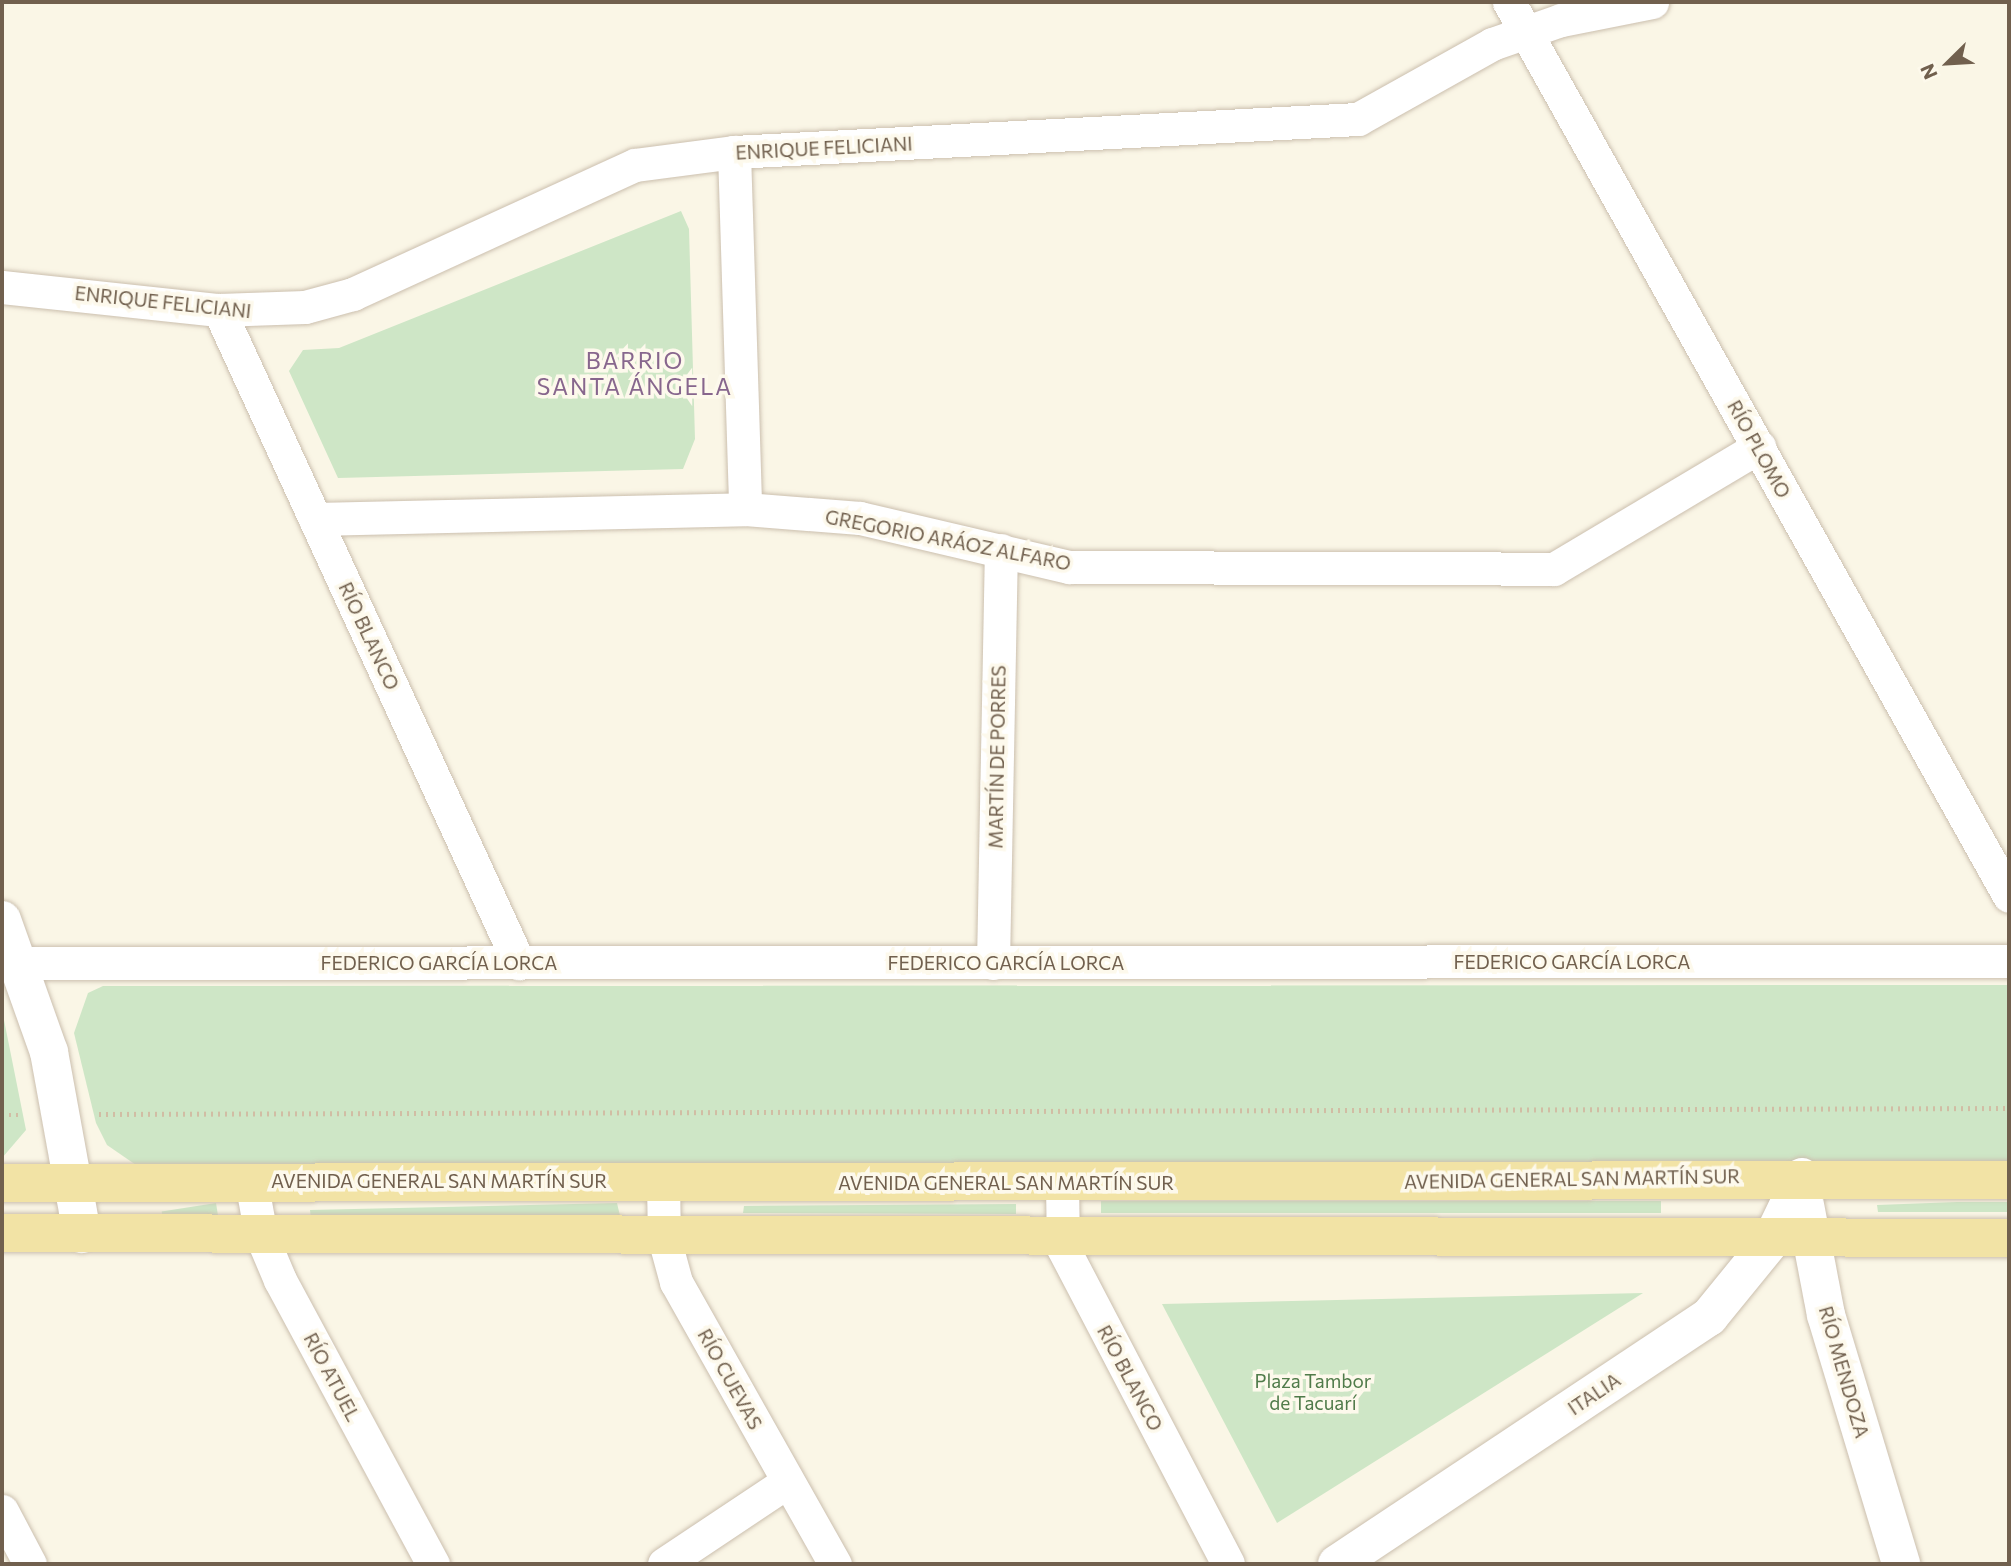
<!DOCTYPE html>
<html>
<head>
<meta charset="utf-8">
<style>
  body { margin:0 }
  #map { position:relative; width:2011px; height:1566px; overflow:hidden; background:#faf6e6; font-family:Commissioner,sans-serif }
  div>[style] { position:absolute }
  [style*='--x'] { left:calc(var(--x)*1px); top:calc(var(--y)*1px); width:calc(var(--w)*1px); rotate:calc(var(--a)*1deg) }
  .green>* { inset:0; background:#cee6c6; transform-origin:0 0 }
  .path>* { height:4.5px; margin-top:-2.25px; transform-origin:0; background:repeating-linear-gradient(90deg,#d1bda4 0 2px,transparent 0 7px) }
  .roads { filter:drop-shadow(0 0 2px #cbbfae) drop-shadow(0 0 2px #cbbfae) }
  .street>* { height:33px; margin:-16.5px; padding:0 16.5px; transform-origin:16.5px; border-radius:16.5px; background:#fff }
  .secondary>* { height:38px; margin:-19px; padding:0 19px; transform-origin:19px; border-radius:19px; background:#fff }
  .primary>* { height:38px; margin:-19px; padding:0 19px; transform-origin:19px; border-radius:19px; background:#f2e3a5 }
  span { translate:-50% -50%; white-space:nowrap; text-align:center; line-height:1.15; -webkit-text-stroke:7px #fdf9ec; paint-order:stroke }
  .street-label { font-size:19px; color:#71604e }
  .park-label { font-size:19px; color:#507b4a }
  .quarter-label { font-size:23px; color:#87668d; letter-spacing:2px }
  .frame { position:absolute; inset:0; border:4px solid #71604e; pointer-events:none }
  .north { position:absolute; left:1913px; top:28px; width:70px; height:70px; -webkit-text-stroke:5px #fdf9ec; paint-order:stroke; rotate:246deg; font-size:19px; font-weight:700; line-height:28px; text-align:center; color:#71604e }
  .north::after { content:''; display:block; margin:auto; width:24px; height:32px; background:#71604e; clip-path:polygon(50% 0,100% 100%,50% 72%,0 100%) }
</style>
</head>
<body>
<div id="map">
  <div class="green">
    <i style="clip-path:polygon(681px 211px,689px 229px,695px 439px,683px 469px,338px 478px,289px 371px,303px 350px,339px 348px)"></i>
    <i style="clip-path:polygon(2009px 985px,2009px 1161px,1078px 1169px,136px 1165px,107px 1145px,96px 1123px,74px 1033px,88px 993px,103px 986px)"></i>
    <i style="clip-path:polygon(2px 1010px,26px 1130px,2px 1158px)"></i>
    <i style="left:1661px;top:1201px;width:12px;height:560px;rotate:90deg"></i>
    <i style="clip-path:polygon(1957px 1202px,2009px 1202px,2009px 1212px,1878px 1212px,1877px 1205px)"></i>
    <i style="left:216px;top:1203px;width:13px;height:55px;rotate:81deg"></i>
    <i style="clip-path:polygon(617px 1203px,620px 1216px,311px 1219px,310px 1210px)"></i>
    <i style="clip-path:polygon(1016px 1204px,1016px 1214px,743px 1213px,744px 1206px)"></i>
    <i style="clip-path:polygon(1643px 1293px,1277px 1523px,1162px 1304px)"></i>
  </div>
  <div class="path">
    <i style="--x:99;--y:1114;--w:1910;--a:-0.18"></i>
    <i style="--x:2;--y:1115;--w:18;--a:0"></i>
  </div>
  <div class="roads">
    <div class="street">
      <i style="--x:1509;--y:2;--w:1024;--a:60.78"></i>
      <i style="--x:734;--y:152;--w:357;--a:88.2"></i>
      <i style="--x:2;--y:287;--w:218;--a:6.1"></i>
      <i style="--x:219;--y:310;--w:86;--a:-2"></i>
      <i style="--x:305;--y:307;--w:50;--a:-15.2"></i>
      <i style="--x:353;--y:294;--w:310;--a:-24.6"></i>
      <i style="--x:635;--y:165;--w:100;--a:-7.5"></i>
      <i style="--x:734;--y:152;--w:625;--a:-3.03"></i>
      <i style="--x:1358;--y:119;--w:154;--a:-29.2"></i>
      <i style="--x:1492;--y:44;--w:73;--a:-19.2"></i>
      <i style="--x:1561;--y:20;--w:93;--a:-11.2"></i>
      <i style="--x:219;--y:310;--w:719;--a:65.33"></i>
      <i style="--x:315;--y:519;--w:430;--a:-1.3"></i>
      <i style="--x:745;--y:509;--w:115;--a:4.5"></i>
      <i style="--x:860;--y:518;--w:215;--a:13.2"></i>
      <i style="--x:1069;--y:567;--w:485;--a:0.2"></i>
      <i style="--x:1554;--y:569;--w:239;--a:-30.8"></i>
      <i style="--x:2;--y:963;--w:2007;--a:-0.06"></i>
      <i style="--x:993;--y:963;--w:413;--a:-88.9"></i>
      <i style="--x:251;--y:1181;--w:55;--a:79.5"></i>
      <i style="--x:261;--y:1235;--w:49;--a:67.1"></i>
      <i style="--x:280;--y:1280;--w:323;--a:61.7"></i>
      <i style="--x:663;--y:1182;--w:56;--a:89"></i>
      <i style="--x:664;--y:1238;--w:46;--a:74.7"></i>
      <i style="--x:676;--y:1282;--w:324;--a:60.6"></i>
      <i style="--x:1062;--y:1184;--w:64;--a:89.1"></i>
      <i style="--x:1063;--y:1248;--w:356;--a:62.4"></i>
      <i style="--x:2;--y:1511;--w:60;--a:62.2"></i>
      <i style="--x:664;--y:1564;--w:148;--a:-33.7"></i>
    </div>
    <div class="secondary">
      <i style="--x:2;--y:920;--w:140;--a:70.4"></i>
      <i style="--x:49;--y:1052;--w:185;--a:79.7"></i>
      <i style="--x:1805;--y:1205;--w:112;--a:79.2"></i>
      <i style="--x:1826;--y:1315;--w:260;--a:73.2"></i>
      <i style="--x:1337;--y:1564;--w:447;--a:-33.6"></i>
      <i style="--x:1709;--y:1317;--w:98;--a:-50.8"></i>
      <i style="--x:1771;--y:1241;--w:71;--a:-64.2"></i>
    </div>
    <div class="primary">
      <i style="--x:2;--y:1183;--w:2007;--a:-0.09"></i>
      <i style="--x:2;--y:1233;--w:2007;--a:0.14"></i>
    </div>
  </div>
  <div class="street-label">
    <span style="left:824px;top:148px;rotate:-3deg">ENRIQUE FELICIANI</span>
    <span style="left:163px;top:302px;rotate:6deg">ENRIQUE FELICIANI</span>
    <span style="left:1759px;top:449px;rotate:61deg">RÍO PLOMO</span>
    <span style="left:948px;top:540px;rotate:11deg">GREGORIO ARÁOZ ALFARO</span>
    <span style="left:369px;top:636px;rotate:65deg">RÍO BLANCO</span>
    <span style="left:997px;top:757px;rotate:-89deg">MARTÍN DE PORRES</span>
    <span style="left:1572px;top:962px">FEDERICO GARCÍA LORCA</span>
    <span style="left:439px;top:963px">FEDERICO GARCÍA LORCA</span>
    <span style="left:1006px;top:963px">FEDERICO GARCÍA LORCA</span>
    <span style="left:1572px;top:1179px;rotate:-1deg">AVENIDA GENERAL SAN MARTÍN SUR</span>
    <span style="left:439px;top:1181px">AVENIDA GENERAL SAN MARTÍN SUR</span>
    <span style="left:1006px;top:1183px">AVENIDA GENERAL SAN MARTÍN SUR</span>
    <span style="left:1844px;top:1372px;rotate:74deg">RÍO MENDOZA</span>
    <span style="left:332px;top:1377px;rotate:62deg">RÍO ATUEL</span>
    <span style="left:1130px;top:1378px;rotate:62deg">RÍO BLANCO</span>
    <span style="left:730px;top:1379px;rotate:61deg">RÍO CUEVAS</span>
    <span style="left:1594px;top:1394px;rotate:-34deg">ITALIA</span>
  </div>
  <div class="park-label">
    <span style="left:1313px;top:1392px">Plaza Tambor<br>de Tacuarí</span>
  </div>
  <div class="quarter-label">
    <span style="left:635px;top:373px">BARRIO<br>SANTA ÁNGELA</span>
  </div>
  <div class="frame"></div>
  <div class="north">N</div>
</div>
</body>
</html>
